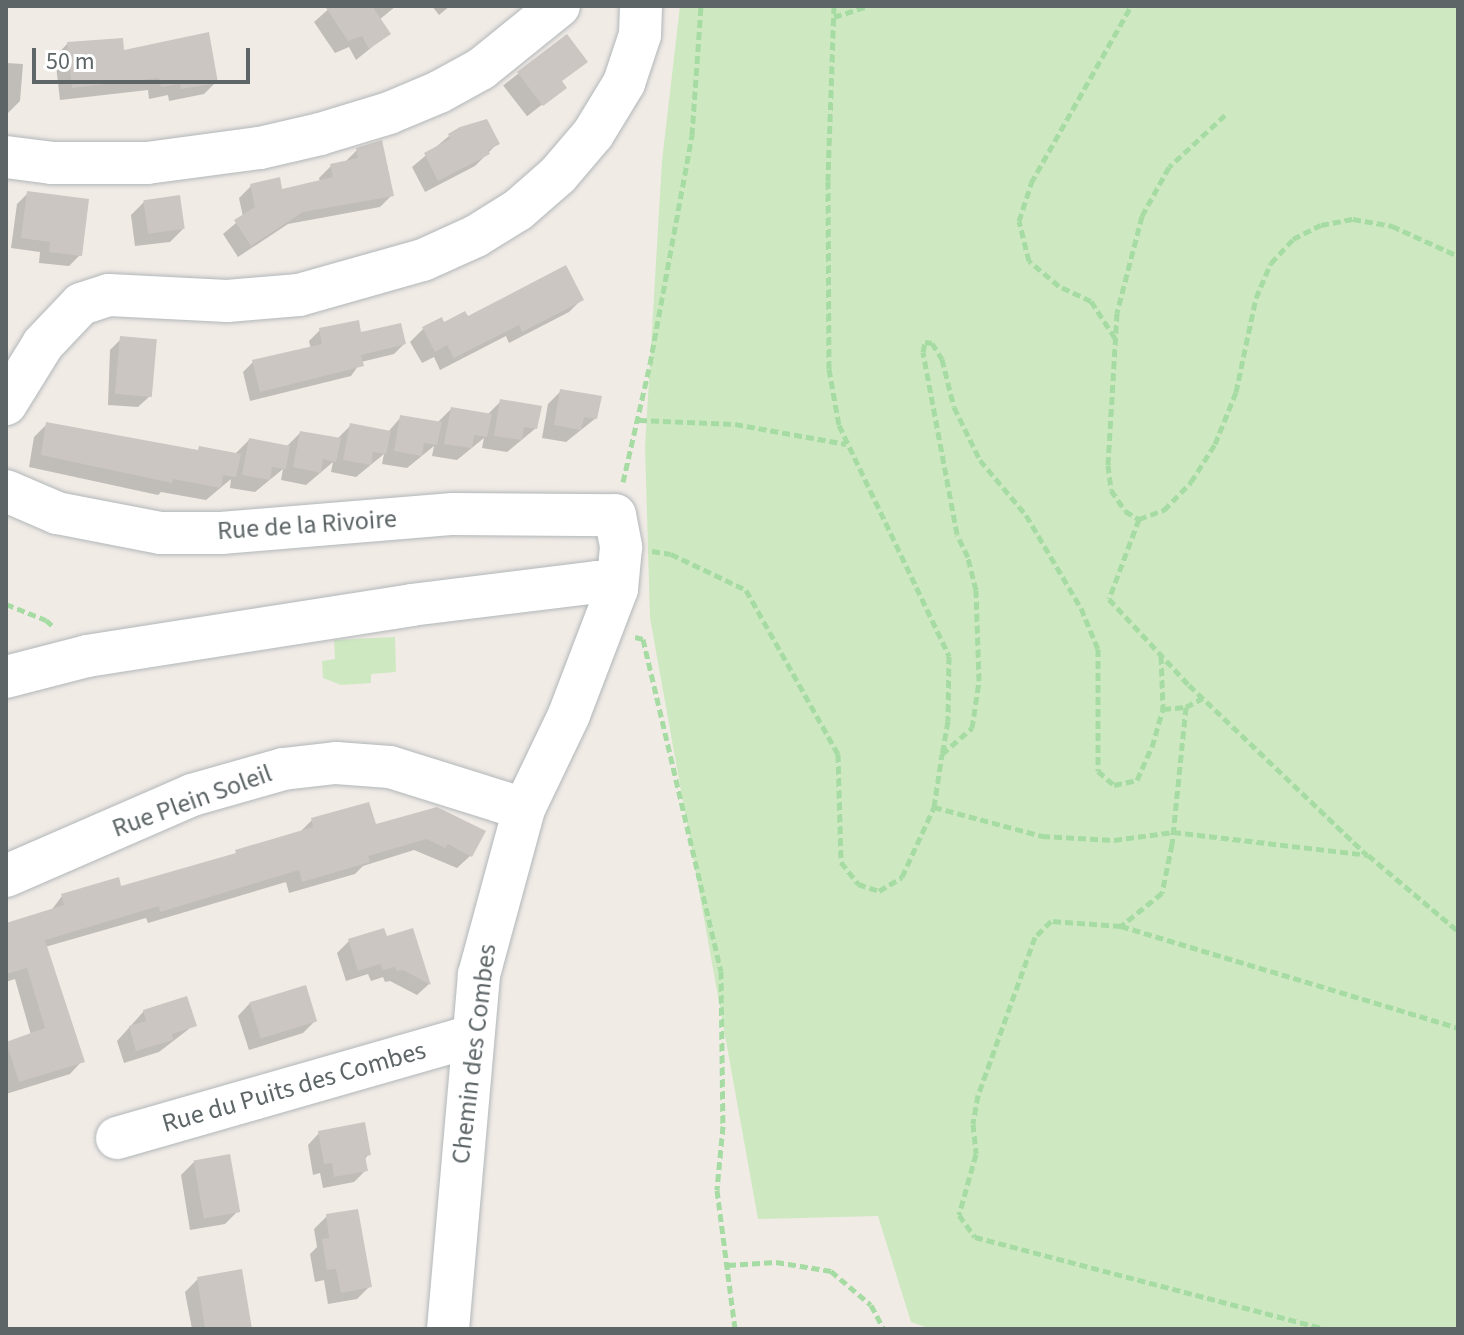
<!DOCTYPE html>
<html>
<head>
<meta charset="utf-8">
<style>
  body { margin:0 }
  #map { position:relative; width:1464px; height:1335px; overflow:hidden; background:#f1ebe6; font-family:"Source Sans 3",sans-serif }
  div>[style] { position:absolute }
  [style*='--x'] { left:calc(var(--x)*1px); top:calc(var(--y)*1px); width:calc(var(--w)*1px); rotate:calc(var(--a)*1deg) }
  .green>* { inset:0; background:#cee9c1 }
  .shadow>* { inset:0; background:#0003; transform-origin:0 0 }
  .building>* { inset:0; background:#ccc6c3; transform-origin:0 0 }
  .path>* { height:5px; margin-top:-2.5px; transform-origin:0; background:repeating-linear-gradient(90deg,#a6dca3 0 8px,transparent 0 12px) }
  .roads { filter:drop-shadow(0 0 2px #b1b7b9) drop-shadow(0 0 2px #b1b7b9) }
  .minor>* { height:42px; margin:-21px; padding:0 21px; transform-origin:21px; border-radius:21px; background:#fff }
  span { translate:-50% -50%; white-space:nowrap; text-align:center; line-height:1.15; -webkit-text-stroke:6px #fff; paint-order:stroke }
  .street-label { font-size:26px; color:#5d6567 }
  .frame { position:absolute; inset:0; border:8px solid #5d6567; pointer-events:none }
  .scale { position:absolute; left:32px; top:48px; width:218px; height:36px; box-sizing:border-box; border:4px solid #5d6567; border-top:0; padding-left:10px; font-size:24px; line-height:28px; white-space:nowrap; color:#5d6567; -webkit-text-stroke:6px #fff; paint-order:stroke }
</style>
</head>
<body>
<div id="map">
  <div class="green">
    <i style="clip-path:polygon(680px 6px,1458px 6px,1458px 1329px,931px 1329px,911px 1322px,878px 1216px,758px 1219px,650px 618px,645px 447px,662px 161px)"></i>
    <i style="clip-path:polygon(395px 637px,396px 672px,371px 674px,371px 683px,341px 685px,323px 678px,322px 661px,335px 659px,334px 640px)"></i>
  </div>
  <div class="shadow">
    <i style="clip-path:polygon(332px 6px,396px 6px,379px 20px,388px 34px,356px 60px,349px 47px,335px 53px,314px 22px)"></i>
    <i style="clip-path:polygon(432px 6px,450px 6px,439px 15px)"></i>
    <i style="clip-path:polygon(67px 44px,122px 52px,216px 82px,204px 94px,169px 101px,168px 95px,149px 99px,148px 90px,60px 100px,55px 57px)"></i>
    <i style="left:537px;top:59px;width:39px;height:43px;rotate:52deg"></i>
    <i style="clip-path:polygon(6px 63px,23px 64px,20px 101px,7px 114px)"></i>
    <i style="clip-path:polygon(449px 136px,498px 143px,475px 166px,425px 192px,412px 167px)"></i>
    <i style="clip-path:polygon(357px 150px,392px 195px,380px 207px,288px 224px,238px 257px,223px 234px,243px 217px,239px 198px,251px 186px,281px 191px,320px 182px,319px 178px,331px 166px,344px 163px)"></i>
    <i style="clip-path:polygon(28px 193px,80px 255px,69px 266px,39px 263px,40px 252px,11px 248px,17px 204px)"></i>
    <i style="clip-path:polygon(144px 202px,183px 229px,170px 242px,135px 246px,131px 215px)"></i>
    <i style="clip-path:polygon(581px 300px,569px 312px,509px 343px,506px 336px,440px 370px,434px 357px,422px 363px,410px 342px,423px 329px,441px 320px,443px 324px)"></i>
    <i style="clip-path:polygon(320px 330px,404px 344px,394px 354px,361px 362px,351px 376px,250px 401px,243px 372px,253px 362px,311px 349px,309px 341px)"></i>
    <i style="clip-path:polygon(121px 339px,150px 396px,138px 407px,108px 405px,110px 350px)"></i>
    <i style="clip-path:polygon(561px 391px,596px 418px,566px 442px,542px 438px,548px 404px)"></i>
    <i style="clip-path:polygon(501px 401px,536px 428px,507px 452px,482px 448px,484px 438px,457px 460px,432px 456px,434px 446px,407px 468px,382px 464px,384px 454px,356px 477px,331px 472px,333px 462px,306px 485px,281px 480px,283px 469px,255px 492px,230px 488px,231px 479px,206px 500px,161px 492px,158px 495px,29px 467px,34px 437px,47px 424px,196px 452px,236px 453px,249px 440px,287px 446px,300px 433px,336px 440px,350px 426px,388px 432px,401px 417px,438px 422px,451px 409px,487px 415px)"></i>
    <i style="clip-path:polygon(437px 809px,470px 856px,457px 868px,414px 850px,363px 866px,355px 874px,289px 893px,286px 882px,148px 923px,146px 918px,45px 947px,82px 1061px,70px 1074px,6px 1094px,6px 1045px,31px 1035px,15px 979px,6px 982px,6px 926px,50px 912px,62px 896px,120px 888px,232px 856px,298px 834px,312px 820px,374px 827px)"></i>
    <i style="clip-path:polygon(412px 930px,429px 984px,417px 995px,390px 981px,385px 982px,383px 977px,371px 981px,368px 974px,346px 981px,337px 953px,349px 941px,385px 938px)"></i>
    <i style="clip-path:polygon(250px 1003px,315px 1021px,303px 1033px,249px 1050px,238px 1016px)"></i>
    <i style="clip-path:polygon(144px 1011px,194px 1025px,159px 1052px,124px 1063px,117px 1041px)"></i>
    <i style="clip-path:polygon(319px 1133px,369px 1154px,364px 1160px,366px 1170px,354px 1182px,323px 1188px,320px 1173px,313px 1175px,308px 1145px)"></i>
    <i style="clip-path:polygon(194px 1162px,238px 1211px,225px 1224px,190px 1230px,181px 1175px)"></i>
    <i style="clip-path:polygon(327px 1216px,370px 1286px,357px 1299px,328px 1304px,324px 1280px,315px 1282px,310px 1254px,317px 1247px,314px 1229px)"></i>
    <i style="clip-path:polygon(198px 1279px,251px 1329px,192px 1329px,185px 1292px)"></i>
  </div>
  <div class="building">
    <i style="clip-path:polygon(325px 6px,372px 6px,391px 34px,369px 49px,362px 36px,348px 41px)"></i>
    <i style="clip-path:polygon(209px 32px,218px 83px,181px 89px,180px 84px,161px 87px,159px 78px,72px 88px,67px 42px,123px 38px,124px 50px)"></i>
    <i style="clip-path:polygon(567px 34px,588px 62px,562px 81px,567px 88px,543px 106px,517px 72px)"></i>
    <i style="clip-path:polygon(487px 119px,500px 144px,488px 150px,490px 154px,438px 181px,424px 153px,450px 139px,448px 134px,460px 127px)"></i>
    <i style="clip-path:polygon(382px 140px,394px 196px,303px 212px,251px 246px,234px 220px,255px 207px,250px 184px,280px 177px,282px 189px,333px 177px,330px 164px,358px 158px,356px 148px)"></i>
    <i style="clip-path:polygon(27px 191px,89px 199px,82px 256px,49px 252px,50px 242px,21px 238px)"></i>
    <i style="left:180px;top:195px;width:34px;height:37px;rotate:82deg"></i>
    <i style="clip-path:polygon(566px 265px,584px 300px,522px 332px,519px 325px,454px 358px,447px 345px,435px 352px,422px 327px,442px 317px,444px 322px,465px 311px,468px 316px)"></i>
    <i style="clip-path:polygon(359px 320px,361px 332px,401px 323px,406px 344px,361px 355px,364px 366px,260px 392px,252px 360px,322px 344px,319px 328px)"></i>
    <i style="left:120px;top:336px;width:37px;height:58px;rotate:5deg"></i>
    <i style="clip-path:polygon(560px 389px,602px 396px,597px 419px,584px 417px,581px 430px,554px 425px)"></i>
    <i style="clip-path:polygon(500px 399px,542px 406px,537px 429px,524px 427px,522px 440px,494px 436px)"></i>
    <i style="clip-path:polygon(451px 407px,492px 414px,487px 437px,474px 435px,472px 448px,444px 444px)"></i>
    <i style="clip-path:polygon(400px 415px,442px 422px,437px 445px,424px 443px,422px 456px,394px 451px)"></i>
    <i style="clip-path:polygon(46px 422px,198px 450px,199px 446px,241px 454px,236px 477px,223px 475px,221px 488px,173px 479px,172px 483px,41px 455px)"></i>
    <i style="clip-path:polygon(350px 423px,391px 431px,386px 454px,373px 452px,371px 465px,343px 460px)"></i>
    <i style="clip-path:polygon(300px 431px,341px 438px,336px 462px,323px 459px,321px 473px,293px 467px)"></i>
    <i style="clip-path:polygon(249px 438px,290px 446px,286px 469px,272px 467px,270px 480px,242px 475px)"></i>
    <i style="clip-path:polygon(369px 802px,376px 824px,437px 807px,486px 831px,472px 857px,448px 844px,445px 848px,427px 839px,368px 856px,370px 862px,302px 882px,299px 870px,160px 912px,159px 906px,45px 940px,85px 1062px,19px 1082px,6px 1042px,45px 1028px,27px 968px,6px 974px,6px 923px,64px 905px,61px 894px,119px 877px,121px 886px,236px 853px,235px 850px,313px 827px,311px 818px)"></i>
    <i style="clip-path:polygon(384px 928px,387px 936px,413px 928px,431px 985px,403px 970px,397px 971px,395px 967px,383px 970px,380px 964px,358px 971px,348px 939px)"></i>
    <i style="left:306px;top:985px;width:38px;height:59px;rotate:73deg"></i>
    <i style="clip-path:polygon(187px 996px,197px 1026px,172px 1034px,173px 1040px,136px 1051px,129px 1026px,146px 1021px,143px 1010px)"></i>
    <i style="clip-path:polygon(365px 1122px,371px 1155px,365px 1156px,368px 1171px,334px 1177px,332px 1163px,324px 1164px,318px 1131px)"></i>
    <i style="left:230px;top:1154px;width:59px;height:37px;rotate:80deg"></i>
    <i style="clip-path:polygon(358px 1209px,372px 1287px,341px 1293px,336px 1269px,327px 1270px,322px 1239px,329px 1238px,326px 1214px)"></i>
    <i style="clip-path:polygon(242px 1269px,252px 1329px,205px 1329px,197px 1277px)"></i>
  </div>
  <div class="path">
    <i style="--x:834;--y:6;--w:175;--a:92"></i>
    <i style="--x:828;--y:181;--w:188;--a:89.7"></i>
    <i style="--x:829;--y:369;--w:57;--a:79.9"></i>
    <i style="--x:839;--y:425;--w:256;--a:64.5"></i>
    <i style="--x:949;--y:656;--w:65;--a:90.9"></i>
    <i style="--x:948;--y:721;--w:34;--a:100"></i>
    <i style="--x:942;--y:754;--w:40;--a:-41"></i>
    <i style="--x:972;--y:728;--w:48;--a:-81.5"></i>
    <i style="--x:979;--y:681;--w:91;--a:-91.9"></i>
    <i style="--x:976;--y:590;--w:34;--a:-104"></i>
    <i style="--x:968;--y:557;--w:25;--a:-116"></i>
    <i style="--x:957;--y:534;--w:185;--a:-100.6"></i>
    <i style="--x:923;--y:352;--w:10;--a:-79"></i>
    <i style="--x:925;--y:342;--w:7;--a:8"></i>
    <i style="--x:932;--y:343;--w:19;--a:58"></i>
    <i style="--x:942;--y:359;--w:49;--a:76"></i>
    <i style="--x:954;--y:407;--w:59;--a:63.9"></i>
    <i style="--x:980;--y:460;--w:72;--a:50.1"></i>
    <i style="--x:1026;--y:515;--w:108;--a:59.4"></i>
    <i style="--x:1081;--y:608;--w:44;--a:67.5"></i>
    <i style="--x:1098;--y:649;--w:122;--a:90"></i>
    <i style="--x:1098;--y:771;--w:21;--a:41"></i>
    <i style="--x:1114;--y:785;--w:24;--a:-12"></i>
    <i style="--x:1137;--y:780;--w:36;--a:-66"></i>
    <i style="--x:1152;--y:747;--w:40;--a:-74"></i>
    <i style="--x:834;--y:17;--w:35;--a:-18"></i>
    <i style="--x:1225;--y:115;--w:76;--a:137.1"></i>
    <i style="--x:1169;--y:167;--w:56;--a:118.9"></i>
    <i style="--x:1142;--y:216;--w:100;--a:104.5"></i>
    <i style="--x:1117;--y:313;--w:152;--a:93.4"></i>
    <i style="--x:1108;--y:465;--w:25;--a:83"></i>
    <i style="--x:1111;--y:490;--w:25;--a:56"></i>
    <i style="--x:1125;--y:511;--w:16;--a:30"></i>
    <i style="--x:1139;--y:519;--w:27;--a:-20"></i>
    <i style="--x:1164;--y:510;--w:39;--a:-46"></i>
    <i style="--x:1191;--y:482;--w:45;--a:-57.7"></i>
    <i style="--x:1215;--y:444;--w:56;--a:-68"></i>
    <i style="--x:1236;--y:392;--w:96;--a:-78"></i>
    <i style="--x:1256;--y:298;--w:38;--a:-67"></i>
    <i style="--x:1271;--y:263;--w:33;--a:-47"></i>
    <i style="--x:1293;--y:239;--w:31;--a:-27"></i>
    <i style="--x:1321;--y:225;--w:33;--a:-11"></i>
    <i style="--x:1353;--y:219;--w:40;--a:10"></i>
    <i style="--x:1392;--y:226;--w:72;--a:24.4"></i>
    <i style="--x:1115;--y:338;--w:44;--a:-123"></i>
    <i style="--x:1091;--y:301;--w:35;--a:-155"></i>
    <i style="--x:1059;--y:286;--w:39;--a:-140"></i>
    <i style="--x:1029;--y:261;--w:41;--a:-104"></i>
    <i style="--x:1019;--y:221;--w:40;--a:-72"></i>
    <i style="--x:1031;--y:183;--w:203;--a:-60.5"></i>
    <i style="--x:639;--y:420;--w:96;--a:2.4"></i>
    <i style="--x:735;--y:424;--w:113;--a:10.2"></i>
    <i style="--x:623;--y:482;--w:121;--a:-77.1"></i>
    <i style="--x:650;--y:364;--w:233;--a:-79.6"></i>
    <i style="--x:692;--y:135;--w:129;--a:-86"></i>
    <i style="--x:1139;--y:519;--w:85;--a:110.6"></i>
    <i style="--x:1109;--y:599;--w:117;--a:47.1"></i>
    <i style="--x:1189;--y:685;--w:246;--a:43.7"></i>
    <i style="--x:652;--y:551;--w:19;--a:9"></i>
    <i style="--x:671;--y:554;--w:83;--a:25.6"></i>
    <i style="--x:746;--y:590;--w:188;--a:60.7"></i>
    <i style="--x:838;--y:754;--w:108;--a:88.4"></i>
    <i style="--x:841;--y:862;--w:28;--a:52"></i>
    <i style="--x:858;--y:884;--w:22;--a:18"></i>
    <i style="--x:879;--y:891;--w:27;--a:-31"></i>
    <i style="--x:902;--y:877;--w:77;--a:-65.4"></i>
    <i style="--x:934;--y:807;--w:54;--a:-81.4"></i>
    <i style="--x:6;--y:604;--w:43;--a:21.8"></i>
    <i style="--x:46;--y:620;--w:12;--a:42"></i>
    <i style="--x:635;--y:637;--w:8;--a:14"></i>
    <i style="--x:643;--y:639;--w:341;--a:76.8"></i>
    <i style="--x:721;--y:971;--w:155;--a:89.3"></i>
    <i style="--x:723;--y:1126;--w:64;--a:95.4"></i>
    <i style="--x:717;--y:1190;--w:140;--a:82.6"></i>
    <i style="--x:1161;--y:656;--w:53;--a:87.8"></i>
    <i style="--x:1163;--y:709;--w:23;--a:-5"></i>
    <i style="--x:1186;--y:707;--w:19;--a:-28"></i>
    <i style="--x:1186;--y:707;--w:138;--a:95.8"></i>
    <i style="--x:1172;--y:844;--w:50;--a:101.5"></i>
    <i style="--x:1162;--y:893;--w:53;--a:141.2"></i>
    <i style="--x:1121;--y:926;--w:70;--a:-175.9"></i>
    <i style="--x:1051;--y:921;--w:23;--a:135"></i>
    <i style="--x:1035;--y:937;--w:168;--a:109.8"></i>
    <i style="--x:978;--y:1095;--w:29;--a:100"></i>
    <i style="--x:973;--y:1124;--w:30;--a:84"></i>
    <i style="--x:976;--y:1154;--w:63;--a:105.6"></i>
    <i style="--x:959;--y:1215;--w:27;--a:54"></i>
    <i style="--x:975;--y:1237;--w:362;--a:14.7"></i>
    <i style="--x:934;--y:807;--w:112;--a:15"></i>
    <i style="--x:1042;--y:836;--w:72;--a:3.2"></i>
    <i style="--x:1114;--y:840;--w:60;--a:-7.7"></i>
    <i style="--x:1173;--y:832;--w:196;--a:6.7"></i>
    <i style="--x:1368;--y:855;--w:118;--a:40.2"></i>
    <i style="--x:1121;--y:926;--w:352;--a:16.8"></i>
    <i style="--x:728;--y:1265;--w:48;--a:-3.6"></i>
    <i style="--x:776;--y:1262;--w:56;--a:9.3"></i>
    <i style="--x:831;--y:1271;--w:52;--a:40.4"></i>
    <i style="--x:871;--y:1305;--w:27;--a:62"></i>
  </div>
  <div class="roads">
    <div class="minor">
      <i style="--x:6;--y:157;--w:46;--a:7.4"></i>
      <i style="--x:52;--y:163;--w:95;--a:0"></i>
      <i style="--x:147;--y:163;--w:114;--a:-7.6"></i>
      <i style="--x:260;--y:148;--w:62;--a:-13.1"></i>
      <i style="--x:320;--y:134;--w:72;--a:-16.9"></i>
      <i style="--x:389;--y:113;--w:54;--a:-22.8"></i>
      <i style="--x:439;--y:92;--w:48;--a:-28.7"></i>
      <i style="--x:481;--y:69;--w:100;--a:-38.9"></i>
      <i style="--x:6;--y:404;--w:70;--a:-58.3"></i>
      <i style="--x:43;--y:344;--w:55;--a:-46.5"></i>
      <i style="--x:81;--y:304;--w:29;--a:-18"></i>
      <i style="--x:109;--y:295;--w:118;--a:2.9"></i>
      <i style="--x:227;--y:301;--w:72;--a:-4.8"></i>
      <i style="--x:299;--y:295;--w:129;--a:-15.8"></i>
      <i style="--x:423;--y:260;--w:58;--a:-24.4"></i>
      <i style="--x:476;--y:236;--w:49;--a:-31.8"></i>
      <i style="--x:518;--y:210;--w:53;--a:-41.2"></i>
      <i style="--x:558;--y:175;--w:54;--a:-49.5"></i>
      <i style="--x:593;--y:134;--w:60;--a:-58.7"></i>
      <i style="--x:624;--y:83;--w:51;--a:-71.6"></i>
      <i style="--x:640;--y:35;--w:29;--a:-88"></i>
      <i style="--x:6;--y:491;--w:56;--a:23.3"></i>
      <i style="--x:57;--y:513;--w:106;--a:10.9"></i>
      <i style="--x:161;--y:533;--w:60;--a:0"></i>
      <i style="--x:221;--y:533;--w:233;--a:-4.7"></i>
      <i style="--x:453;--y:514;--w:162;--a:0.4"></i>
      <i style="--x:615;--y:515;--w:33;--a:79"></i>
      <i style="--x:621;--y:547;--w:42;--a:95.4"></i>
      <i style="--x:617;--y:589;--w:135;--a:110.9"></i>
      <i style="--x:569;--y:715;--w:104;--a:115.6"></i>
      <i style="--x:524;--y:809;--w:172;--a:105.2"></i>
      <i style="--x:479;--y:975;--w:355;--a:95"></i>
      <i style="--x:6;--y:677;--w:84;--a:-14.5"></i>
      <i style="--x:87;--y:656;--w:328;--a:-8.9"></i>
      <i style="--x:411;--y:605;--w:187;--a:-7"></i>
      <i style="--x:597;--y:582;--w:20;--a:3"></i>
      <i style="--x:6;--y:876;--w:203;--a:-23.5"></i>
      <i style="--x:192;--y:795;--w:95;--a:-15.9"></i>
      <i style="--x:283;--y:769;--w:53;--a:-6.5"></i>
      <i style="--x:336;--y:763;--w:54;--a:4.2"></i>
      <i style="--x:390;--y:767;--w:140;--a:17.4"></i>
      <i style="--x:117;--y:1138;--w:369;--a:-16"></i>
    </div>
  </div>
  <div class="street-label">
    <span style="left:307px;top:525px;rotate:-4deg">Rue de la Rivoire</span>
    <span style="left:192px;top:801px;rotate:-20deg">Rue Plein Soleil</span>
    <span style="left:474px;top:1054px;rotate:-83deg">Chemin des Combes</span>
    <span style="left:294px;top:1087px;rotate:-16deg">Rue du Puits des Combes</span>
  </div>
  <div class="frame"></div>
  <div class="scale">50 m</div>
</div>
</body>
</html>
